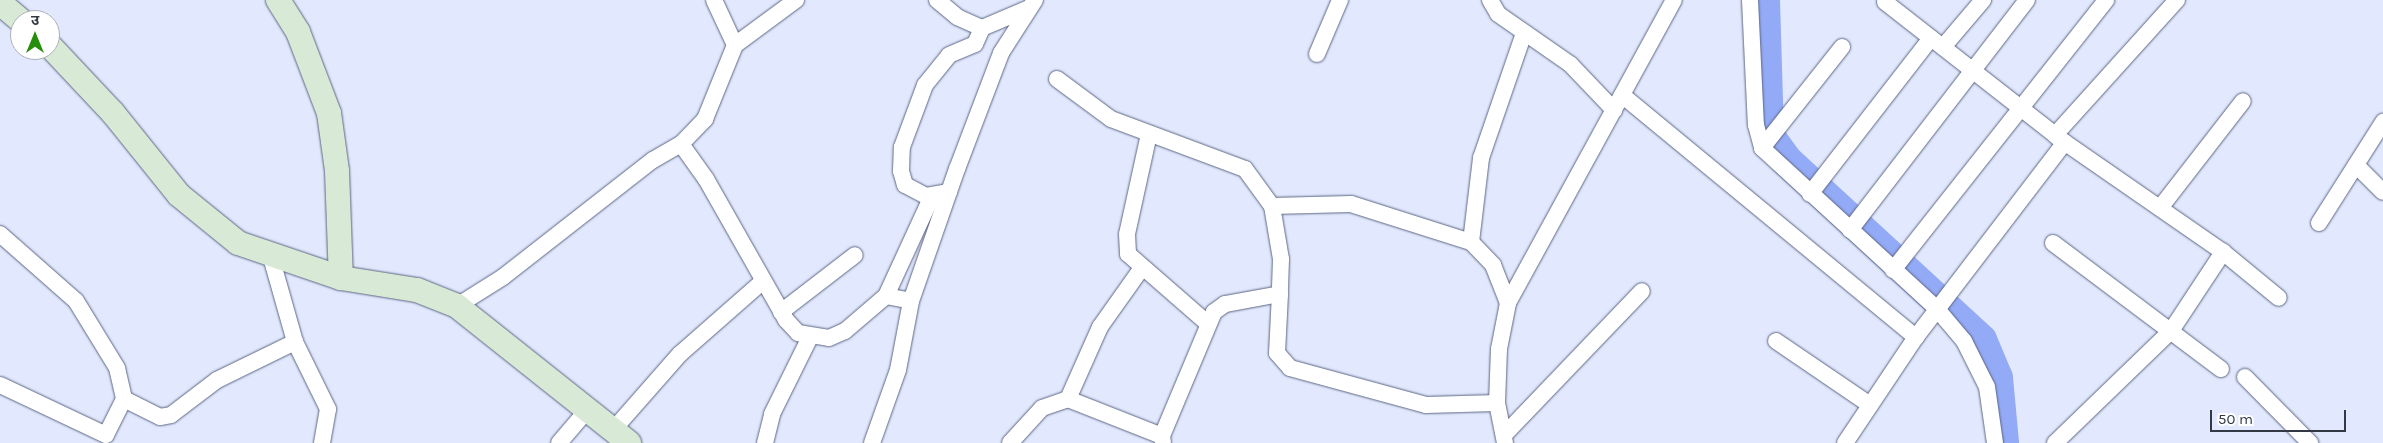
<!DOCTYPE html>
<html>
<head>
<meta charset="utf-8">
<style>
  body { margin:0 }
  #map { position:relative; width:2383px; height:443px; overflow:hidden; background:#e2e9fe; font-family:Karla,"Noto Sans Devanagari",sans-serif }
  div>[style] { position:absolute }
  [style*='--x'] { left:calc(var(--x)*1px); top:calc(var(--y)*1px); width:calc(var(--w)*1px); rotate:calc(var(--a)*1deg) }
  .river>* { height:32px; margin:-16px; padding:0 16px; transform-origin:16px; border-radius:16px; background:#93aaf7 }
  .roads { filter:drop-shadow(0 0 1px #5c6683) drop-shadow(0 0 1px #5c6683) }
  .street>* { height:16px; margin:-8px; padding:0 8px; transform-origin:8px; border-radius:8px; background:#fff }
  .secondary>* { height:24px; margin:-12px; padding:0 12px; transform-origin:12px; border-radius:12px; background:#d8e9d5 }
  span { translate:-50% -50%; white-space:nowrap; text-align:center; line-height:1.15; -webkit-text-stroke:5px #fff; paint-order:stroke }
  .north { position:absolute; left:10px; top:10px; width:50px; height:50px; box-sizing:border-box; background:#fff; border:1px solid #adafb5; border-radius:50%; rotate:0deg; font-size:14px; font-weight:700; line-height:20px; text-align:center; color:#333845 }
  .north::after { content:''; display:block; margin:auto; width:18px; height:22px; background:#278e0b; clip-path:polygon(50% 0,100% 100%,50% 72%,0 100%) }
  .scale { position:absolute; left:2210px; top:410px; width:136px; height:22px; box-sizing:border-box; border:2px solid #333845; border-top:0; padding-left:6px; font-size:15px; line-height:18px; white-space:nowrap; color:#333845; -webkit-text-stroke:4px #fff; paint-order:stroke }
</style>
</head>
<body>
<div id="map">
  <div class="river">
    <i style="--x:1764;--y:0;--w:135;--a:88.3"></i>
    <i style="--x:1768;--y:135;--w:32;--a:54"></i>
    <i style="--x:1787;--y:161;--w:264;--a:42.7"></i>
    <i style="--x:1981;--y:340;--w:41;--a:67.2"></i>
    <i style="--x:1997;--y:378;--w:65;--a:84.7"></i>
  </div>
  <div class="roads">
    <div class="street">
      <i style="--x:714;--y:0;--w:50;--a:65"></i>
      <i style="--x:937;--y:0;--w:26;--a:40"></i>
      <i style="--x:957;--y:17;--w:27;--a:24"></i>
      <i style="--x:982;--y:28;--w:49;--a:-22.9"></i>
      <i style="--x:1490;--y:0;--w:16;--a:60"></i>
      <i style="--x:1498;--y:14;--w:88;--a:34.8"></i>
      <i style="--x:1570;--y:64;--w:64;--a:46.3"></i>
      <i style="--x:1750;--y:0;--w:125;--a:87.3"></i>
      <i style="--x:1756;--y:125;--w:24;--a:75"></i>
      <i style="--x:1762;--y:148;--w:238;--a:42.6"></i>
      <i style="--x:1937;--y:309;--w:42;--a:49.8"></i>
      <i style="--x:1964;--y:341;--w:51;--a:63.4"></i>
      <i style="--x:1987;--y:387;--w:57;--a:81.9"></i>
      <i style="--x:1885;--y:2;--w:216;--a:38"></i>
      <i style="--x:2055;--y:135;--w:182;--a:-47.9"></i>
      <i style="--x:1943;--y:47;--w:62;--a:-49.6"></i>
      <i style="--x:1317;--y:54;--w:59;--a:-66.9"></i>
      <i style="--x:1057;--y:79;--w:67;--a:36.5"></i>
      <i style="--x:1111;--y:119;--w:143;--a:20.5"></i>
      <i style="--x:1245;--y:169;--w:46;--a:53.9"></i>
      <i style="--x:1272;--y:206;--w:54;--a:80.4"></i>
      <i style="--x:1281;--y:259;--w:35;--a:92"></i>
      <i style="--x:1280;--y:294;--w:56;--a:169.7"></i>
      <i style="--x:1225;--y:304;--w:14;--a:144"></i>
      <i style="--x:1214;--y:312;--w:134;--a:112.8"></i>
      <i style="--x:1622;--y:95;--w:381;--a:39.5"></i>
      <i style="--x:1149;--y:134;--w:102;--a:102.4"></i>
      <i style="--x:1127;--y:234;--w:20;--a:87"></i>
      <i style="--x:1128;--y:254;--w:105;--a:41.1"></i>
      <i style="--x:2057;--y:137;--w:202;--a:34.7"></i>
      <i style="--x:2223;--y:252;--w:72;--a:39.4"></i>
      <i style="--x:681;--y:144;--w:43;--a:54.5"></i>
      <i style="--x:706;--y:179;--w:162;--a:60.4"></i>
      <i style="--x:786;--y:320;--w:18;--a:47"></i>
      <i style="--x:798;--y:333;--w:31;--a:9"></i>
      <i style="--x:829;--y:338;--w:17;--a:-24"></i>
      <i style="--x:845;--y:331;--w:54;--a:-40.5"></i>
      <i style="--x:886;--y:296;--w:25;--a:11"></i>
      <i style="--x:1762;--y:148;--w:129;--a:-51.6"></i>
      <i style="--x:2356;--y:165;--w:38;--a:45"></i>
      <i style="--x:949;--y:192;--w:23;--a:170"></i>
      <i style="--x:926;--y:196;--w:24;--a:-152"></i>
      <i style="--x:905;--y:185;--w:15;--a:-106"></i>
      <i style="--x:901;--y:171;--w:24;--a:-88"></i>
      <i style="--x:902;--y:147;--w:66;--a:-69.6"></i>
      <i style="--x:925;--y:85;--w:38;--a:-51"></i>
      <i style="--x:949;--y:55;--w:28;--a:-23"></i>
      <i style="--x:975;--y:44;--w:17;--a:-66"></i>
      <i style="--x:1810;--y:194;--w:197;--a:-52.2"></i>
      <i style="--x:1272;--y:206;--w:79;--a:-1.5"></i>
      <i style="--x:1351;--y:204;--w:126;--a:17.6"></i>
      <i style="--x:1471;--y:242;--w:32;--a:46"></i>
      <i style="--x:1493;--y:265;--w:41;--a:68.5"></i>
      <i style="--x:2160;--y:208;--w:135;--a:-52.2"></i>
      <i style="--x:2319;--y:223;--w:120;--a:-57.6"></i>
      <i style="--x:1850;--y:230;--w:290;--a:-52.4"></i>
      <i style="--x:0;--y:234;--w:101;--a:41.4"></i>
      <i style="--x:76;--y:301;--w:79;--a:58.5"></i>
      <i style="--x:117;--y:368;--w:32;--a:77"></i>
      <i style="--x:124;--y:399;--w:40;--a:116.6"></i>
      <i style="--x:106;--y:435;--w:117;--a:-154.7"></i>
      <i style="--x:1471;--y:242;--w:85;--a:-83.2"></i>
      <i style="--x:1481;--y:158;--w:132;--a:-71"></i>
      <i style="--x:2053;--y:243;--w:210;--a:36.9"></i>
      <i style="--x:271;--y:257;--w:88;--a:74.2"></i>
      <i style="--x:295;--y:342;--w:75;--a:63.8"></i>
      <i style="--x:328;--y:409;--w:35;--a:100"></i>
      <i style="--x:1893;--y:270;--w:344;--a:-51.7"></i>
      <i style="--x:1280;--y:294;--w:59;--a:92.9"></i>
      <i style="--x:1277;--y:353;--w:20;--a:49"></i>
      <i style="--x:1290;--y:368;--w:141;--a:15.2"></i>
      <i style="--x:1426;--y:405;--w:71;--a:-1.6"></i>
      <i style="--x:886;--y:296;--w:110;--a:-65.3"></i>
      <i style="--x:457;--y:306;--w:54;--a:-32.2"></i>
      <i style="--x:503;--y:277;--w:190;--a:-38"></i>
      <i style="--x:653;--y:160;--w:32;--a:-30"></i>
      <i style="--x:681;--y:144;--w:35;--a:-46"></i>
      <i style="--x:705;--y:119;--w:80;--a:-67.9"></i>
      <i style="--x:735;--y:45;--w:76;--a:-36.4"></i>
      <i style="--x:781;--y:312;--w:93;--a:-37.6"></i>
      <i style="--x:1776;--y:341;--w:114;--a:34.2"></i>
      <i style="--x:2245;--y:377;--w:93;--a:45.4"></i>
      <i style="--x:124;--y:399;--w:40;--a:26.6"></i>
      <i style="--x:160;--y:417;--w:11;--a:-10"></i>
      <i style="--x:171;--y:415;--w:58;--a:-37.3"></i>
      <i style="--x:217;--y:380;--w:87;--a:-26"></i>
      <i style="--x:1068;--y:399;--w:79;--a:-66"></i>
      <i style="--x:1100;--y:327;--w:71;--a:-54.7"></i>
      <i style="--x:614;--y:429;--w:100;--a:-48.7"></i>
      <i style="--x:680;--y:354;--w:111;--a:-41.3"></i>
      <i style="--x:1504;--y:435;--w:199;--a:-46.2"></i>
      <i style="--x:559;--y:443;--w:46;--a:-49.4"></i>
      <i style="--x:765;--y:443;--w:30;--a:-76"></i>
      <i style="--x:772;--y:414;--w:86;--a:-63.7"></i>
      <i style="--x:872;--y:443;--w:77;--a:-70.4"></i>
      <i style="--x:898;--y:370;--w:70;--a:-79.3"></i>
      <i style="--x:911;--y:301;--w:140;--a:-70.8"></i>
      <i style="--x:957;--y:169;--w:124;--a:-69.2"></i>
      <i style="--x:1001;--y:53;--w:63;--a:-57.3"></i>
      <i style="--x:1010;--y:443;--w:47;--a:-47.6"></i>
      <i style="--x:1042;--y:408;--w:28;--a:-19"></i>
      <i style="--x:1068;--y:399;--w:101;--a:21.5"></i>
      <i style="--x:1162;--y:436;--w:7;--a:82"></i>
      <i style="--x:1505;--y:443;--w:41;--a:-101.3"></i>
      <i style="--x:1497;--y:403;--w:54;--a:-87.9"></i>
      <i style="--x:1499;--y:349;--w:47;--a:-78.9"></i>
      <i style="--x:1508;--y:303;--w:345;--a:-61.3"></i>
      <i style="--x:1845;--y:443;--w:128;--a:-56.2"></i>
      <i style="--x:1916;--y:337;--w:245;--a:-52.6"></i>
      <i style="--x:2055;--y:443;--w:161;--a:-44"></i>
      <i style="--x:2171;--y:331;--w:95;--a:-56.6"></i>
    </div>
    <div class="secondary">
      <i style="--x:278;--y:0;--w:38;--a:58"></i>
      <i style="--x:298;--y:32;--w:87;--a:69.1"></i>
      <i style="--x:329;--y:113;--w:59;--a:82.1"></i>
      <i style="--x:337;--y:171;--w:107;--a:87.9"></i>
      <i style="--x:0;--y:3;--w:26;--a:40"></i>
      <i style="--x:50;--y:46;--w:92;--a:46.8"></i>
      <i style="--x:113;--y:113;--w:105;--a:51.2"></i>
      <i style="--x:179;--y:195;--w:76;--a:39.1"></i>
      <i style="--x:238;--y:243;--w:109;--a:18.8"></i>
      <i style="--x:341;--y:278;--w:77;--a:9"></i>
      <i style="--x:417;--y:290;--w:43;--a:21.8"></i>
      <i style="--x:457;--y:306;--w:220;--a:38.5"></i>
    </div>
  </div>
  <div class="north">उ</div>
  <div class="scale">50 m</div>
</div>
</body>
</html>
